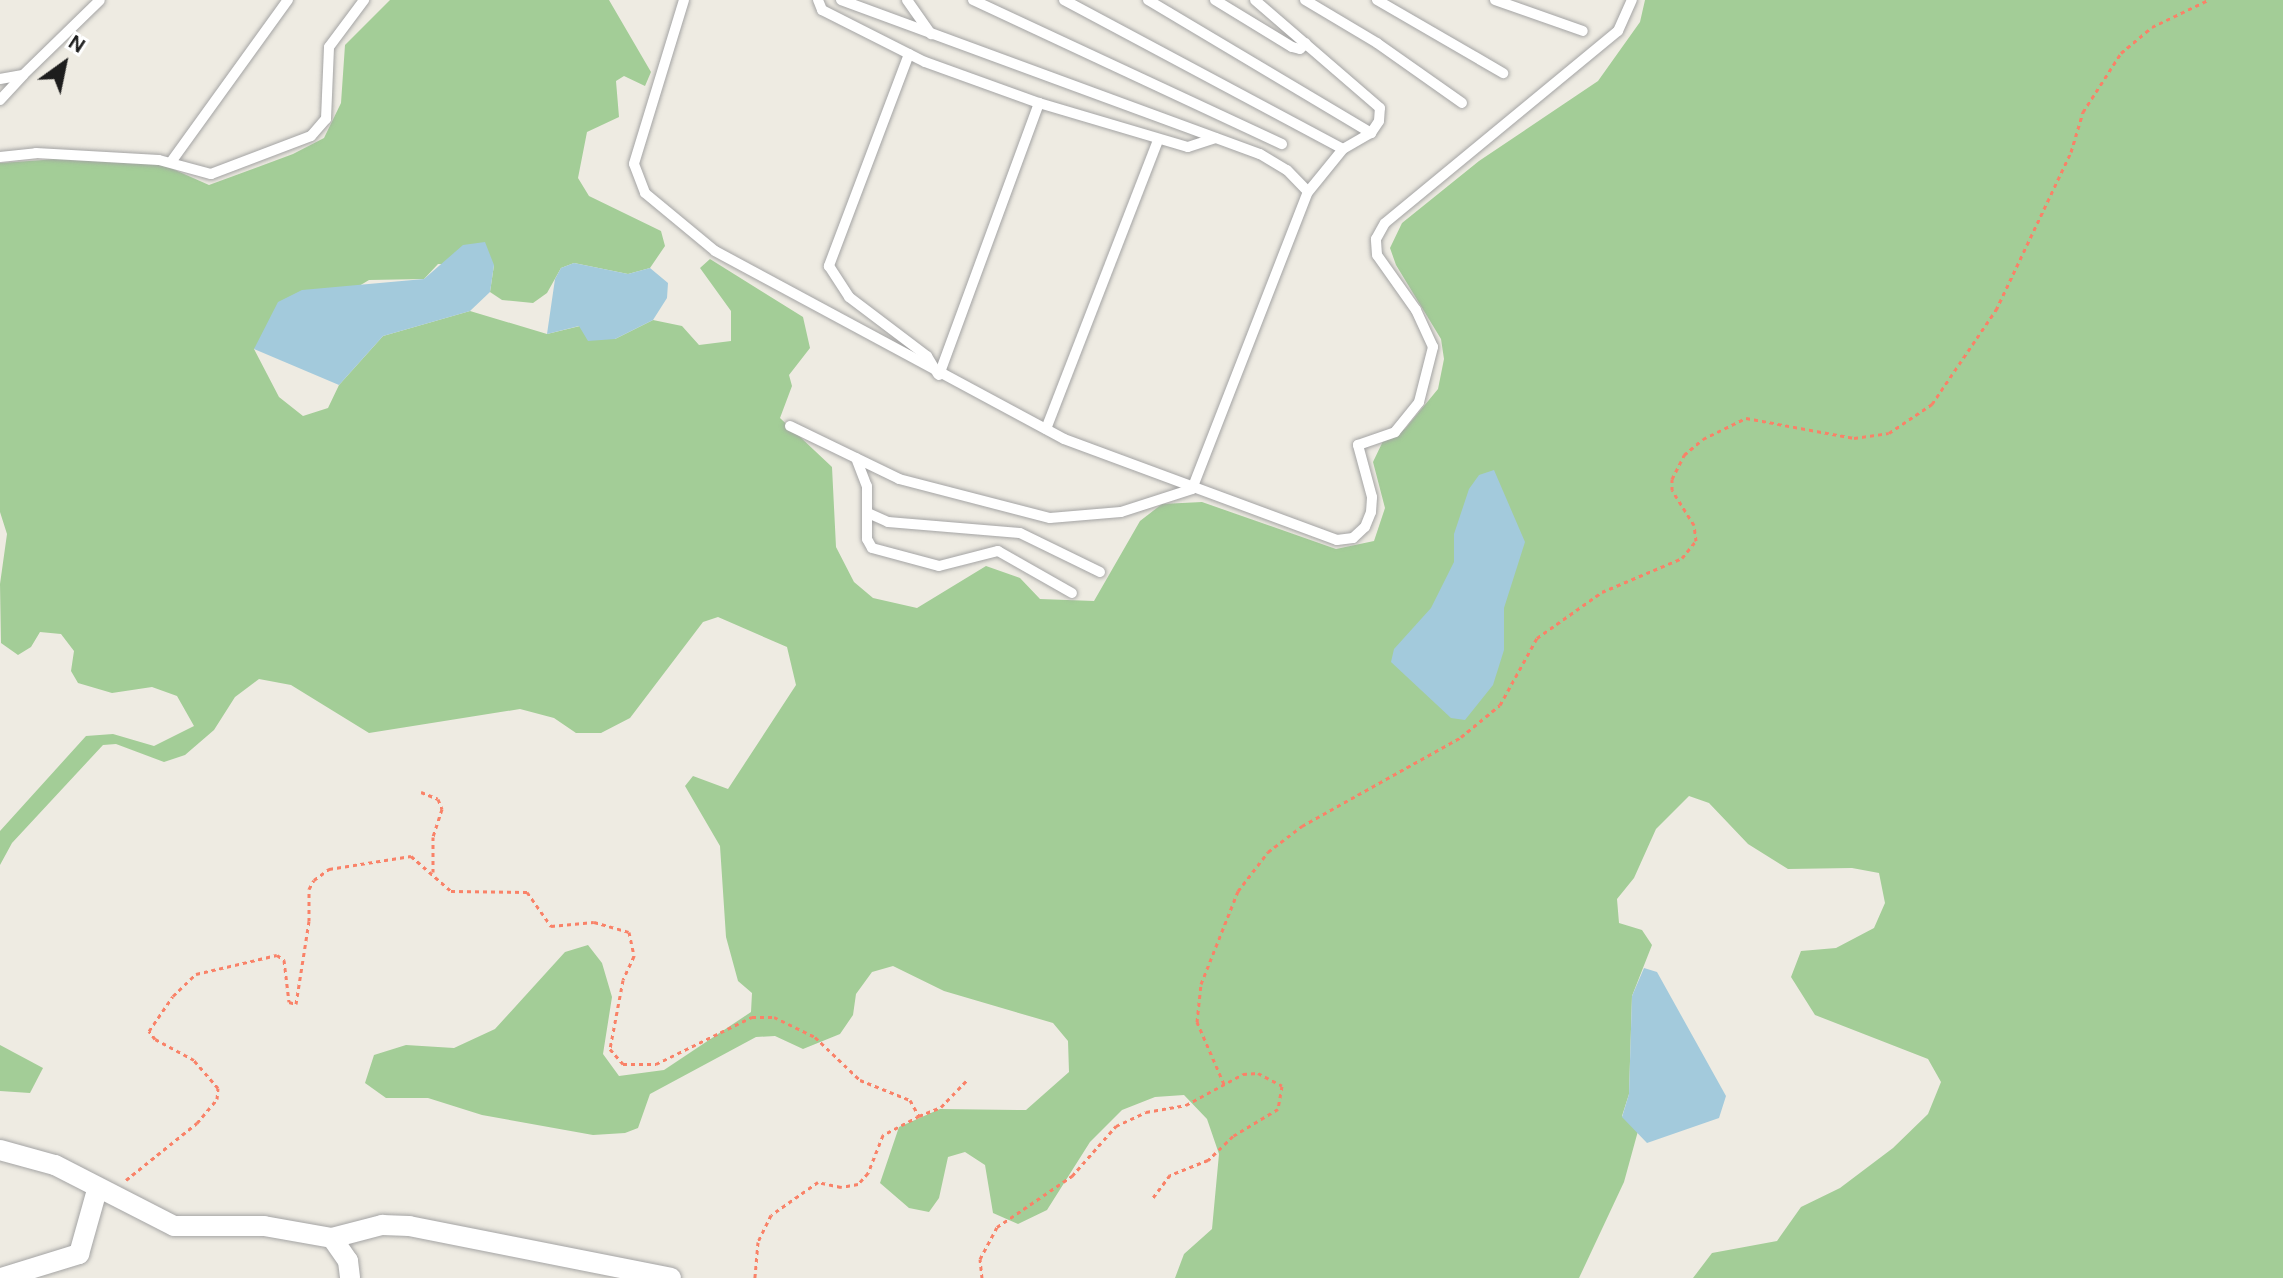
<!DOCTYPE html>
<html>
<head>
<meta charset="utf-8">
<style>
  body { margin:0 }
  #map { position:relative; width:2283px; height:1278px; overflow:hidden; background:#eeebe2; font-family:Karla,sans-serif }
  div>[style] { position:absolute }
  [style*='--x'] { left:calc(var(--x)*1px); top:calc(var(--y)*1px); width:calc(var(--w)*1px); rotate:calc(var(--a)*1deg) }
  .forest>* { inset:0; background:#a3cd97 }
  .water>* { inset:0; background:#a3cadc }
  .path>* { height:3px; margin-top:-1.5px; transform-origin:0; background:repeating-linear-gradient(90deg,#f98268 0 4px,transparent 0 8px) }
  .roads { filter:drop-shadow(0 0 2px #a4a4a4) drop-shadow(0 0 2px #a4a4a4) }
  .service>* { height:10px; margin:-5px; padding:0 5px; transform-origin:5px; border-radius:5px; background:#fff }
  .minor>* { height:20px; margin:-10px; padding:0 10px; transform-origin:10px; border-radius:10px; background:#fff }
  span { translate:-50% -50%; white-space:nowrap; text-align:center; line-height:1.15; -webkit-text-stroke:8px #fff; paint-order:stroke }
  .north { position:absolute; left:24px; top:24px; width:80px; height:80px; -webkit-text-stroke:6px #fff; paint-order:stroke; rotate:33deg; font-size:22px; font-weight:700; line-height:32px; text-align:center; color:#1d1d1d }
  .north::after { content:''; display:block; margin:auto; width:28px; height:36px; background:#1d1d1d; clip-path:polygon(50% 0,100% 100%,50% 72%,0 100%) }
</style>
</head>
<body>
<div id="map">
  <div class="forest">
    <i style="clip-path:polygon(390px 0,609px 0,651px 72px,645px 86px,624px 76px,616px 81px,619px 117px,587px 132px,578px 178px,589px 196px,661px 231px,665px 246px,650px 268px,628px 274px,574px 263px,561px 268px,547px 293px,533px 303px,502px 300px,490px 292px,494px 265px,438px 264px,424px 279px,369px 280px,254px 349px,279px 397px,303px 416px,328px 408px,339px 385px,383px 336px,470px 311px,547px 334px,580px 326px,615px 339px,653px 320px,682px 326px,699px 345px,731px 341px,731px 311px,700px 268px,710px 259px,803px 317px,810px 348px,789px 375px,792px 386px,780px 418px,832px 467px,836px 547px,854px 582px,873px 598px,917px 608px,986px 566px,1020px 578px,1040px 599px,1094px 601px,1140px 521px,1162px 504px,1202px 502px,1336px 549px,1374px 541px,1385px 508px,1373px 462px,1384px 439px,1405px 429px,1438px 389px,1444px 359px,1441px 339px,1396px 265px,1390px 248px,1402px 223px,1479px 161px,1598px 81px,1640px 22px,1645px 0,2283px 0,2283px 1278px,1693px 1278px,1712px 1253px,1777px 1241px,1801px 1207px,1840px 1188px,1893px 1148px,1928px 1114px,1941px 1082px,1928px 1059px,1815px 1015px,1791px 977px,1801px 951px,1836px 948px,1874px 928px,1885px 903px,1879px 873px,1852px 868px,1788px 869px,1748px 844px,1709px 803px,1689px 796px,1656px 829px,1634px 878px,1617px 899px,1619px 923px,1642px 930px,1652px 945px,1632px 996px,1629px 1094px,1622px 1116px,1638px 1131px,1624px 1182px,1579px 1278px,1175px 1278px,1184px 1254px,1212px 1229px,1219px 1154px,1207px 1119px,1184px 1095px,1155px 1097px,1122px 1110px,1090px 1142px,1047px 1210px,1018px 1224px,993px 1213px,985px 1165px,965px 1152px,948px 1157px,939px 1198px,929px 1212px,909px 1208px,880px 1183px,899px 1127px,940px 1109px,1026px 1110px,1069px 1072px,1068px 1041px,1053px 1023px,944px 991px,893px 966px,872px 972px,856px 994px,853px 1015px,840px 1034px,803px 1049px,775px 1036px,756px 1037px,650px 1094px,638px 1128px,625px 1133px,593px 1135px,482px 1115px,428px 1098px,386px 1098px,365px 1083px,374px 1055px,406px 1045px,454px 1048px,495px 1029px,565px 952px,588px 945px,602px 963px,612px 997px,603px 1054px,619px 1076px,664px 1070px,751px 1012px,752px 993px,738px 981px,726px 937px,720px 846px,685px 786px,693px 776px,728px 789px,796px 685px,787px 647px,718px 617px,703px 622px,630px 718px,601px 733px,576px 733px,554px 718px,520px 709px,369px 733px,291px 685px,259px 679px,235px 697px,214px 730px,185px 755px,164px 762px,116px 744px,103px 745px,12px 843px,0 865px,0 831px,86px 736px,113px 734px,154px 746px,194px 726px,177px 696px,152px 687px,112px 693px,78px 683px,71px 671px,74px 651px,61px 634px,40px 632px,31px 647px,18px 655px,1px 643px,0 584px,7px 534px,0 512px,0 163px,115px 155px,166px 166px,209px 185px,293px 154px,324px 138px,341px 103px,345px 45px)"></i>
    <i style="clip-path:polygon(0 1045px,43px 1068px,30px 1093px,0 1091px)"></i>
  </div>
  <div class="water">
    <i style="clip-path:polygon(485px 242px,494px 265px,490px 292px,470px 311px,383px 336px,339px 385px,254px 349px,278px 302px,302px 290px,424px 279px,463px 245px)"></i>
    <i style="clip-path:polygon(574px 263px,628px 274px,650px 268px,668px 283px,667px 298px,653px 320px,615px 339px,588px 341px,579px 326px,547px 334px,555px 279px,561px 268px)"></i>
    <i style="clip-path:polygon(1494px 470px,1525px 542px,1504px 608px,1504px 650px,1493px 685px,1465px 720px,1451px 718px,1391px 662px,1394px 649px,1431px 608px,1454px 562px,1454px 534px,1469px 489px,1479px 475px)"></i>
    <i style="clip-path:polygon(1644px 968px,1657px 972px,1726px 1096px,1719px 1118px,1647px 1143px,1622px 1117px,1629px 1094px,1632px 996px)"></i>
  </div>
  <div class="path">
    <i style="--x:421;--y:792;--w:18;--a:22"></i>
    <i style="--x:438;--y:799;--w:11;--a:68"></i>
    <i style="--x:442;--y:809;--w:29;--a:108"></i>
    <i style="--x:433;--y:837;--w:35;--a:90"></i>
    <i style="--x:1224;--y:1084;--w:68;--a:-113.5"></i>
    <i style="--x:1197;--y:1022;--w:38;--a:-84"></i>
    <i style="--x:1201;--y:984;--w:100;--a:-68.3"></i>
    <i style="--x:1238;--y:891;--w:49;--a:-52.4"></i>
    <i style="--x:1268;--y:852;--w:43;--a:-37.4"></i>
    <i style="--x:1302;--y:826;--w:182;--a:-29.2"></i>
    <i style="--x:1461;--y:737;--w:50;--a:-39.4"></i>
    <i style="--x:1500;--y:705;--w:77;--a:-61.1"></i>
    <i style="--x:1537;--y:638;--w:80;--a:-35.3"></i>
    <i style="--x:1602;--y:592;--w:87;--a:-23"></i>
    <i style="--x:1682;--y:558;--w:22;--a:-51"></i>
    <i style="--x:1696;--y:541;--w:16;--a:-97"></i>
    <i style="--x:1694;--y:525;--w:41;--a:-122.2"></i>
    <i style="--x:1672;--y:490;--w:11;--a:-90"></i>
    <i style="--x:1672;--y:479;--w:27;--a:-63"></i>
    <i style="--x:1684;--y:455;--w:25;--a:-40"></i>
    <i style="--x:1703;--y:439;--w:48;--a:-26"></i>
    <i style="--x:1746;--y:418;--w:110;--a:10.5"></i>
    <i style="--x:1854;--y:438;--w:35;--a:-8"></i>
    <i style="--x:1889;--y:433;--w:52;--a:-34"></i>
    <i style="--x:1932;--y:404;--w:114;--a:-55.8"></i>
    <i style="--x:1996;--y:310;--w:175;--a:-64.6"></i>
    <i style="--x:2071;--y:152;--w:42;--a:-73.3"></i>
    <i style="--x:2083;--y:112;--w:70;--a:-57.2"></i>
    <i style="--x:2121;--y:53;--w:40;--a:-40"></i>
    <i style="--x:2152;--y:27;--w:62;--a:-25.7"></i>
    <i style="--x:919;--y:1116;--w:24;--a:-22"></i>
    <i style="--x:941;--y:1107;--w:37;--a:-46"></i>
    <i style="--x:126;--y:1180;--w:91;--a:-38.8"></i>
    <i style="--x:197;--y:1123;--w:31;--a:-50"></i>
    <i style="--x:217;--y:1099;--w:11;--a:-85"></i>
    <i style="--x:218;--y:1088;--w:37;--a:-131"></i>
    <i style="--x:194;--y:1060;--w:44;--a:-151.7"></i>
    <i style="--x:155;--y:1039;--w:10;--a:-127"></i>
    <i style="--x:149;--y:1031;--w:42;--a:-55.6"></i>
    <i style="--x:173;--y:996;--w:32;--a:-44"></i>
    <i style="--x:196;--y:974;--w:83;--a:-13.2"></i>
    <i style="--x:277;--y:955;--w:9;--a:36"></i>
    <i style="--x:284;--y:960;--w:42;--a:83.2"></i>
    <i style="--x:289;--y:1002;--w:7;--a:16"></i>
    <i style="--x:296;--y:1004;--w:84;--a:-81.1"></i>
    <i style="--x:309;--y:921;--w:32;--a:-90"></i>
    <i style="--x:309;--y:889;--w:10;--a:-61"></i>
    <i style="--x:314;--y:880;--w:19;--a:-36"></i>
    <i style="--x:329;--y:869;--w:83;--a:-9"></i>
    <i style="--x:411;--y:856;--w:53;--a:41.2"></i>
    <i style="--x:451;--y:891;--w:76;--a:0.8"></i>
    <i style="--x:527;--y:892;--w:42;--a:54.8"></i>
    <i style="--x:551;--y:926;--w:43;--a:-5.3"></i>
    <i style="--x:594;--y:922;--w:36;--a:16"></i>
    <i style="--x:629;--y:932;--w:25;--a:78"></i>
    <i style="--x:634;--y:956;--w:26;--a:115"></i>
    <i style="--x:623;--y:980;--w:70;--a:100.7"></i>
    <i style="--x:610;--y:1049;--w:20;--a:49"></i>
    <i style="--x:623;--y:1064;--w:33;--a:0"></i>
    <i style="--x:656;--y:1064;--w:107;--a:-26.1"></i>
    <i style="--x:752;--y:1017;--w:22;--a:0"></i>
    <i style="--x:774;--y:1017;--w:46;--a:26"></i>
    <i style="--x:815;--y:1037;--w:62;--a:43.7"></i>
    <i style="--x:860;--y:1080;--w:54;--a:21.8"></i>
    <i style="--x:910;--y:1100;--w:18;--a:61"></i>
    <i style="--x:919;--y:1116;--w:41;--a:152.2"></i>
    <i style="--x:883;--y:1135;--w:41;--a:111.5"></i>
    <i style="--x:868;--y:1173;--w:15;--a:132"></i>
    <i style="--x:858;--y:1184;--w:17;--a:170"></i>
    <i style="--x:841;--y:1187;--w:24;--a:-168"></i>
    <i style="--x:818;--y:1182;--w:57;--a:144.9"></i>
    <i style="--x:771;--y:1215;--w:30;--a:116"></i>
    <i style="--x:758;--y:1242;--w:36;--a:95"></i>
    <i style="--x:982;--y:1278;--w:19;--a:-96"></i>
    <i style="--x:980;--y:1259;--w:36;--a:-62"></i>
    <i style="--x:997;--y:1227;--w:91;--a:-34.2"></i>
    <i style="--x:1072;--y:1176;--w:67;--a:-48.7"></i>
    <i style="--x:1116;--y:1126;--w:33;--a:-25"></i>
    <i style="--x:1146;--y:1112;--w:41;--a:-9.9"></i>
    <i style="--x:1186;--y:1105;--w:65;--a:-28.5"></i>
    <i style="--x:1243;--y:1074;--w:15;--a:-4"></i>
    <i style="--x:1258;--y:1073;--w:27;--a:28"></i>
    <i style="--x:1282;--y:1086;--w:23;--a:100"></i>
    <i style="--x:1278;--y:1109;--w:52;--a:149"></i>
    <i style="--x:1233;--y:1136;--w:35;--a:136"></i>
    <i style="--x:1208;--y:1160;--w:41;--a:158.5"></i>
    <i style="--x:1170;--y:1175;--w:31;--a:127"></i>
  </div>
  <div class="roads">
    <div class="service">
      <i style="--x:684;--y:0;--w:171;--a:107"></i>
      <i style="--x:634;--y:164;--w:31;--a:69"></i>
      <i style="--x:645;--y:193;--w:91;--a:39.6"></i>
      <i style="--x:715;--y:251;--w:396;--a:28.3"></i>
      <i style="--x:1064;--y:439;--w:291;--a:20.3"></i>
      <i style="--x:1337;--y:540;--w:16;--a:-7"></i>
      <i style="--x:1353;--y:538;--w:16;--a:-43"></i>
      <i style="--x:1365;--y:527;--w:16;--a:-68"></i>
      <i style="--x:1371;--y:512;--w:15;--a:-86"></i>
      <i style="--x:1372;--y:497;--w:54;--a:-105.1"></i>
      <i style="--x:1358;--y:445;--w:39;--a:-19"></i>
      <i style="--x:1395;--y:432;--w:38;--a:-51"></i>
      <i style="--x:1419;--y:402;--w:57;--a:-75.7"></i>
      <i style="--x:1433;--y:347;--w:41;--a:-114.7"></i>
      <i style="--x:1416;--y:310;--w:67;--a:-125.3"></i>
      <i style="--x:1377;--y:255;--w:16;--a:-94"></i>
      <i style="--x:1376;--y:239;--w:18;--a:-61"></i>
      <i style="--x:1385;--y:223;--w:302;--a:-39.5"></i>
      <i style="--x:1618;--y:31;--w:34;--a:-66"></i>
      <i style="--x:818;--y:0;--w:11;--a:68"></i>
      <i style="--x:822;--y:10;--w:115;--a:26.8"></i>
      <i style="--x:925;--y:62;--w:121;--a:19.8"></i>
      <i style="--x:1039;--y:103;--w:155;--a:16.5"></i>
      <i style="--x:1188;--y:147;--w:29;--a:-18"></i>
      <i style="--x:841;--y:0;--w:446;--a:20.2"></i>
      <i style="--x:1260;--y:154;--w:31;--a:31"></i>
      <i style="--x:1287;--y:170;--w:30;--a:46"></i>
      <i style="--x:907;--y:0;--w:42;--a:54.8"></i>
      <i style="--x:973;--y:0;--w:341;--a:25"></i>
      <i style="--x:1064;--y:0;--w:316;--a:28.1"></i>
      <i style="--x:1148;--y:0;--w:260;--a:30.8"></i>
      <i style="--x:1215;--y:0;--w:90;--a:31.4"></i>
      <i style="--x:1292;--y:47;--w:8;--a:14"></i>
      <i style="--x:1300;--y:49;--w:8;--a:-45"></i>
      <i style="--x:1305;--y:0;--w:84;--a:30.8"></i>
      <i style="--x:1377;--y:43;--w:104;--a:35.2"></i>
      <i style="--x:1377;--y:0;--w:146;--a:30.1"></i>
      <i style="--x:1495;--y:0;--w:93;--a:19.4"></i>
      <i style="--x:909;--y:54;--w:227;--a:110.7"></i>
      <i style="--x:829;--y:266;--w:37;--a:57"></i>
      <i style="--x:849;--y:297;--w:98;--a:37.1"></i>
      <i style="--x:927;--y:356;--w:21;--a:59"></i>
      <i style="--x:0;--y:79;--w:23;--a:-10"></i>
      <i style="--x:23;--y:75;--w:107;--a:-44.2"></i>
      <i style="--x:0;--y:100;--w:34;--a:-47"></i>
      <i style="--x:0;--y:157;--w:36;--a:-6"></i>
      <i style="--x:36;--y:153;--w:123;--a:3.3"></i>
      <i style="--x:159;--y:160;--w:54;--a:15.1"></i>
      <i style="--x:211;--y:174;--w:107;--a:-20.8"></i>
      <i style="--x:311;--y:136;--w:23;--a:-49"></i>
      <i style="--x:326;--y:119;--w:72;--a:-87.6"></i>
      <i style="--x:329;--y:47;--w:59;--a:-53.3"></i>
      <i style="--x:171;--y:162;--w:200;--a:-54.2"></i>
      <i style="--x:939;--y:375;--w:290;--a:-69.8"></i>
      <i style="--x:790;--y:426;--w:121;--a:25.9"></i>
      <i style="--x:899;--y:479;--w:156;--a:14.5"></i>
      <i style="--x:1050;--y:518;--w:71;--a:-4.8"></i>
      <i style="--x:1121;--y:512;--w:75;--a:-17.9"></i>
      <i style="--x:1046;--y:429;--w:310;--a:-68.8"></i>
      <i style="--x:856;--y:458;--w:30;--a:69"></i>
      <i style="--x:867;--y:486;--w:53;--a:90"></i>
      <i style="--x:867;--y:539;--w:10;--a:61"></i>
      <i style="--x:872;--y:548;--w:69;--a:15"></i>
      <i style="--x:939;--y:566;--w:61;--a:-14.3"></i>
      <i style="--x:998;--y:551;--w:85;--a:29.6"></i>
      <i style="--x:1192;--y:489;--w:319;--a:-68.7"></i>
      <i style="--x:1308;--y:192;--w:55;--a:-50.9"></i>
      <i style="--x:1343;--y:149;--w:32;--a:-30"></i>
      <i style="--x:1371;--y:133;--w:14;--a:-56"></i>
      <i style="--x:1379;--y:121;--w:13;--a:-86"></i>
      <i style="--x:1380;--y:108;--w:165;--a:-139.2"></i>
      <i style="--x:868;--y:513;--w:22;--a:24"></i>
      <i style="--x:888;--y:522;--w:132;--a:4.8"></i>
      <i style="--x:1020;--y:533;--w:89;--a:26"></i>
    </div>
    <div class="minor">
      <i style="--x:0;--y:1150;--w:57;--a:15.3"></i>
      <i style="--x:55;--y:1165;--w:134;--a:27.1"></i>
      <i style="--x:174;--y:1226;--w:90;--a:0"></i>
      <i style="--x:264;--y:1226;--w:69;--a:10"></i>
      <i style="--x:332;--y:1238;--w:52;--a:-14.6"></i>
      <i style="--x:382;--y:1225;--w:27;--a:2"></i>
      <i style="--x:409;--y:1226;--w:267;--a:11.2"></i>
      <i style="--x:332;--y:1238;--w:28;--a:55"></i>
      <i style="--x:348;--y:1261;--w:17;--a:83"></i>
      <i style="--x:1;--y:1278;--w:82;--a:-17.1"></i>
      <i style="--x:79;--y:1254;--w:66;--a:-74.3"></i>
    </div>
  </div>
  <div class="north">N</div>
</div>
</body>
</html>
